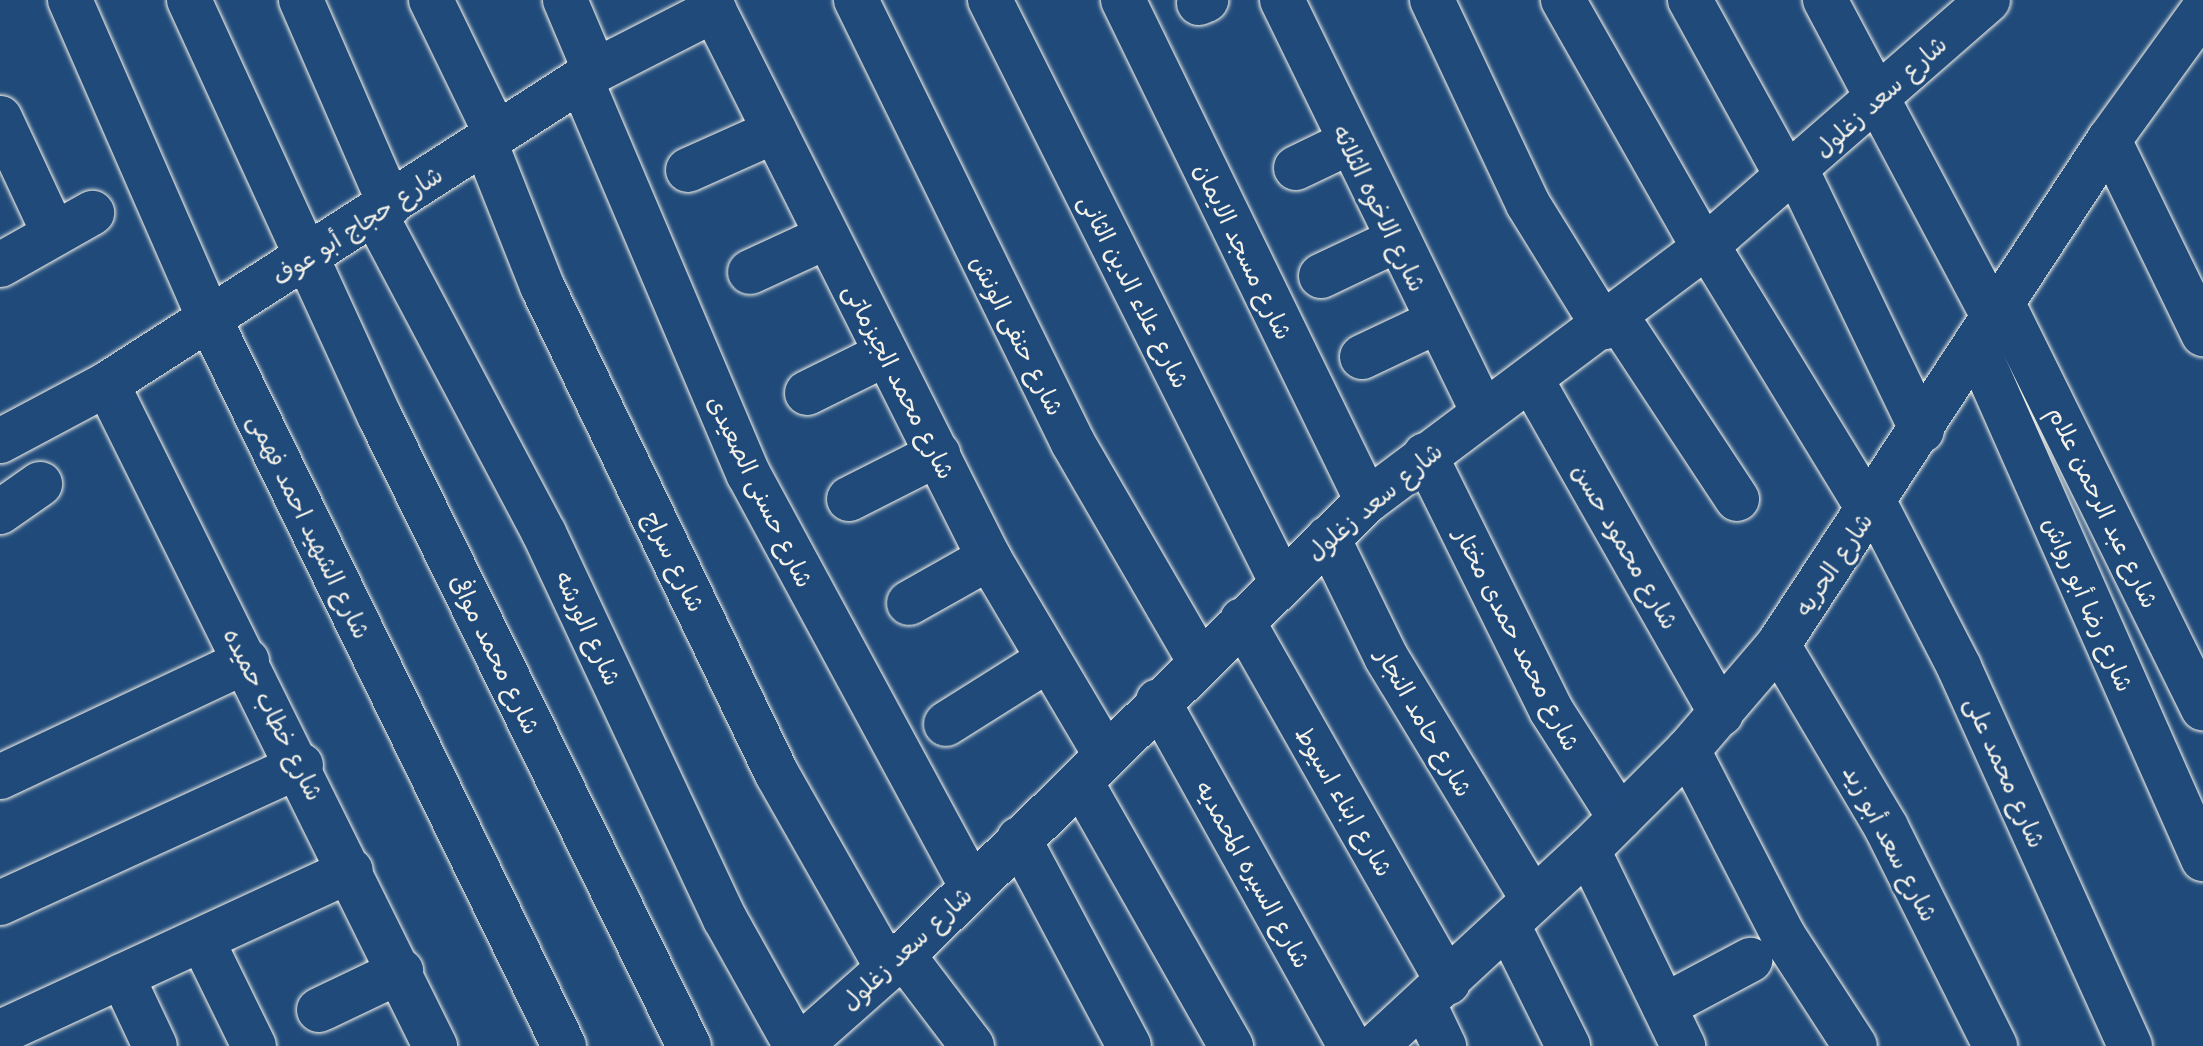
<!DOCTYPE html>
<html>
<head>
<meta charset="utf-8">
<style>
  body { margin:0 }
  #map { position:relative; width:2203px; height:1046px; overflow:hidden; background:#1f4a7a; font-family:Mali,"Playpen Sans Arabic",sans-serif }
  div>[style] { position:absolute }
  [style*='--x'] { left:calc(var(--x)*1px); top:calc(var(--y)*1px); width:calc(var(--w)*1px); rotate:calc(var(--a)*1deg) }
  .roads { filter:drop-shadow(0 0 2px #f4f1e8) drop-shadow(0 0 2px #f4f1e8) }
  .minor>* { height:44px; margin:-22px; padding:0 22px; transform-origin:22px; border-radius:22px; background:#1f4a7a }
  span { translate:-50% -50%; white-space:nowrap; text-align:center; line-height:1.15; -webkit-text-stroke:6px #1f4a7a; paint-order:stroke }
  .street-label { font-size:24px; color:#f4f1e8 }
</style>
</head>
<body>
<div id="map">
  <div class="roads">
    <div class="minor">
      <i style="--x:70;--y:0;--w:347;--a:66.4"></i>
      <i style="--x:209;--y:318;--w:810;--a:64"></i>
      <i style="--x:189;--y:0;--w:459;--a:65.4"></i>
      <i style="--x:380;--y:417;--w:701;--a:63.84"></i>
      <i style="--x:301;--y:0;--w:223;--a:66.5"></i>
      <i style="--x:431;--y:0;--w:149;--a:64.1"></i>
      <i style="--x:565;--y:0;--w:77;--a:67.1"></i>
      <i style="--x:709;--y:0;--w:624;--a:63.35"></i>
      <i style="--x:989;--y:558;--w:228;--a:59.4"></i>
      <i style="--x:856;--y:0;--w:493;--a:63.9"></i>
      <i style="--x:1073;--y:443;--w:251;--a:59.9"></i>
      <i style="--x:990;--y:0;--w:650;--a:63.4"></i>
      <i style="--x:1123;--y:0;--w:557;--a:64.03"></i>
      <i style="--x:1282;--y:0;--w:459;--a:64"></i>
      <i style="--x:1432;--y:0;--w:225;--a:64.8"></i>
      <i style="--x:1528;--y:204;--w:145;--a:58.3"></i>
      <i style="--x:1563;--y:0;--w:285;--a:60.4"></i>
      <i style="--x:1690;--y:0;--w:203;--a:61.2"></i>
      <i style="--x:1825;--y:0;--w:362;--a:62"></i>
      <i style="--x:1199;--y:3;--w:8;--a:-23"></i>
      <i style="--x:581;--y:80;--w:429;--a:67"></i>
      <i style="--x:749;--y:475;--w:468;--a:61.6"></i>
      <i style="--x:0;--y:118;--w:128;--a:65"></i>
      <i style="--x:2109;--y:140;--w:216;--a:64.1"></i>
      <i style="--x:485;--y:142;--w:155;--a:68.4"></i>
      <i style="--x:542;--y:286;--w:542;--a:64.29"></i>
      <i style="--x:777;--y:774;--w:224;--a:60.4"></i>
      <i style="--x:1296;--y:168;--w:58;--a:-25.7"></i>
      <i style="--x:688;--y:170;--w:95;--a:-24.1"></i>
      <i style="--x:1797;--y:171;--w:288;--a:64.3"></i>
      <i style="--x:375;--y:214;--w:361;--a:62.1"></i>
      <i style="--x:544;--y:533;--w:426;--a:64.9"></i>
      <i style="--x:725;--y:919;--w:145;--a:60.8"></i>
      <i style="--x:1707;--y:245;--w:311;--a:58.6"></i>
      <i style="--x:0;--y:265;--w:106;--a:-29.5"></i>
      <i style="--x:750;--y:272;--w:84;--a:-24.7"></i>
      <i style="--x:1321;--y:276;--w:82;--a:-25.3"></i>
      <i style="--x:2004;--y:306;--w:449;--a:63.7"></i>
      <i style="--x:1617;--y:317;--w:218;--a:56.6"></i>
      <i style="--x:1977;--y:348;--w:559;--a:66.14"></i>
      <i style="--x:1362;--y:357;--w:82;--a:-25.3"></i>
      <i style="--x:1531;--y:379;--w:385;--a:60.4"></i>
      <i style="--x:107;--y:384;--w:739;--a:63.64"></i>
      <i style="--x:807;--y:393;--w:88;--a:-26.3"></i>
      <i style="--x:0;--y:441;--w:121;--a:-28"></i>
      <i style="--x:107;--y:384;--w:580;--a:-32.68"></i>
      <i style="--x:595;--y:71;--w:134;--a:-27.1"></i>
      <i style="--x:1425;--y:455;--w:284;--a:63.7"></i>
      <i style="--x:1551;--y:710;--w:128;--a:57.4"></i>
      <i style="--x:849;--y:499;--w:100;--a:-26.8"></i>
      <i style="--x:1874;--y:502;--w:186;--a:62.7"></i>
      <i style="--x:1959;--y:667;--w:416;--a:65.7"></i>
      <i style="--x:0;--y:512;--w:49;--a:-35"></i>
      <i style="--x:1328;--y:538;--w:132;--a:64"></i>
      <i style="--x:1386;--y:657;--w:284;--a:58.8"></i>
      <i style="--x:909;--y:603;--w:92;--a:-29.4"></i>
      <i style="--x:1242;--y:620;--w:417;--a:60.4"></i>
      <i style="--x:1778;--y:645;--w:212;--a:59.3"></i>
      <i style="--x:1886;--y:827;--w:245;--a:63.5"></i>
      <i style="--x:1158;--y:701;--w:395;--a:60.9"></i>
      <i style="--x:946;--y:724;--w:118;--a:-32.2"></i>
      <i style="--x:1688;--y:750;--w:208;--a:62.8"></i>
      <i style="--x:1783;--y:935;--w:132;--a:57"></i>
      <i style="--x:0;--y:777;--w:273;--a:-25.2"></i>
      <i style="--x:1081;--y:782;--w:304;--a:60.4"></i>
      <i style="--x:1019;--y:839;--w:234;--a:62"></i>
      <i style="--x:1588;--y:850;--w:218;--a:64.1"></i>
      <i style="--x:0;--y:903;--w:331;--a:-24.6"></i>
      <i style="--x:1509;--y:927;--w:133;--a:63.6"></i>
      <i style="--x:202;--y:940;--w:118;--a:63.9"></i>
      <i style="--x:903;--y:955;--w:114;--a:52.8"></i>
      <i style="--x:122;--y:976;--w:77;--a:64.8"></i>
      <i style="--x:1424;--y:1004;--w:47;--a:64.5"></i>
      <i style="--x:1664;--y:1006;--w:98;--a:-28.1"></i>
      <i style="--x:319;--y:1010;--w:91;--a:-25.4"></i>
      <i style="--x:3;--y:1031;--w:383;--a:-24.8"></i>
      <i style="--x:800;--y:1046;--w:137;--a:-41.5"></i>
      <i style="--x:903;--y:955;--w:649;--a:-44.38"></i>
      <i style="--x:1367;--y:501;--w:421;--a:-36.9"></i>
      <i style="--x:1704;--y:248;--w:377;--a:-41.1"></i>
      <i style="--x:1376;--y:1046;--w:289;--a:-42.8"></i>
      <i style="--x:1588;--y:850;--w:141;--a:-45"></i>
      <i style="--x:1688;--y:750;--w:138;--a:-49.4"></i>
      <i style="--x:1778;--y:645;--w:604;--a:-56.76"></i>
      <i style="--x:2109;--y:140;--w:160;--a:-54.1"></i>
    </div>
  </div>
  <div class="street-label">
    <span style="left:1880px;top:96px;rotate:-42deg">شارع سعد زغلول</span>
    <span style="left:1380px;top:208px;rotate:64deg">شارع الاخوه الثلاثه</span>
    <span style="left:357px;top:225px;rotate:-33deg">شارع حجاج أبو عوف</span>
    <span style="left:1244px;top:251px;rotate:64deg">شارع مسجد الايمان</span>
    <span style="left:1135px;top:291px;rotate:63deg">شارع علاء الدين الثانى</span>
    <span style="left:1018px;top:335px;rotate:63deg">شارع حنفى الونش</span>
    <span style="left:900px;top:381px;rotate:63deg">شارع محمد الجيزماتى</span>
    <span style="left:761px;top:491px;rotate:64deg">شارع حسنى الصعيدى</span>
    <span style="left:1374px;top:501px;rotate:-40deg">شارع سعد زغلول</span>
    <span style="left:2104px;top:507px;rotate:64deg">شارع عبد الرحمن علام</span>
    <span style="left:310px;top:526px;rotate:64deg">شارع الشهيد احمد فهمى</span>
    <span style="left:1626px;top:546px;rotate:60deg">شارع محمود حسن</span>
    <span style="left:675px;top:561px;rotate:64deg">شارع سراج</span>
    <span style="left:1833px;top:564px;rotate:-56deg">شارع الحريه</span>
    <span style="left:2089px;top:604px;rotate:66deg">شارع رضا أبو رواش</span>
    <span style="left:589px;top:628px;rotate:65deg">شارع الورشه</span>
    <span style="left:1518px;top:639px;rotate:63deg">شارع محمد حمدى مختار</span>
    <span style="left:496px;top:654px;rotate:64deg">شارع محمد موافى</span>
    <span style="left:274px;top:714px;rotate:63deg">شارع خطاب حميده</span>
    <span style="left:1425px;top:722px;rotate:60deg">شارع حامد النجار</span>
    <span style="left:2006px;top:772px;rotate:66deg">شارع محمد على</span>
    <span style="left:1345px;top:801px;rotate:60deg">شارع ابناء اسيوط</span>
    <span style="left:1891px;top:843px;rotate:62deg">شارع سعد أبو زيد</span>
    <span style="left:1254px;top:874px;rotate:61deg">شارع السيره المحمديه</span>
    <span style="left:906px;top:948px;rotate:-43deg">شارع سعد زغلول</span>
  </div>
</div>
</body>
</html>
